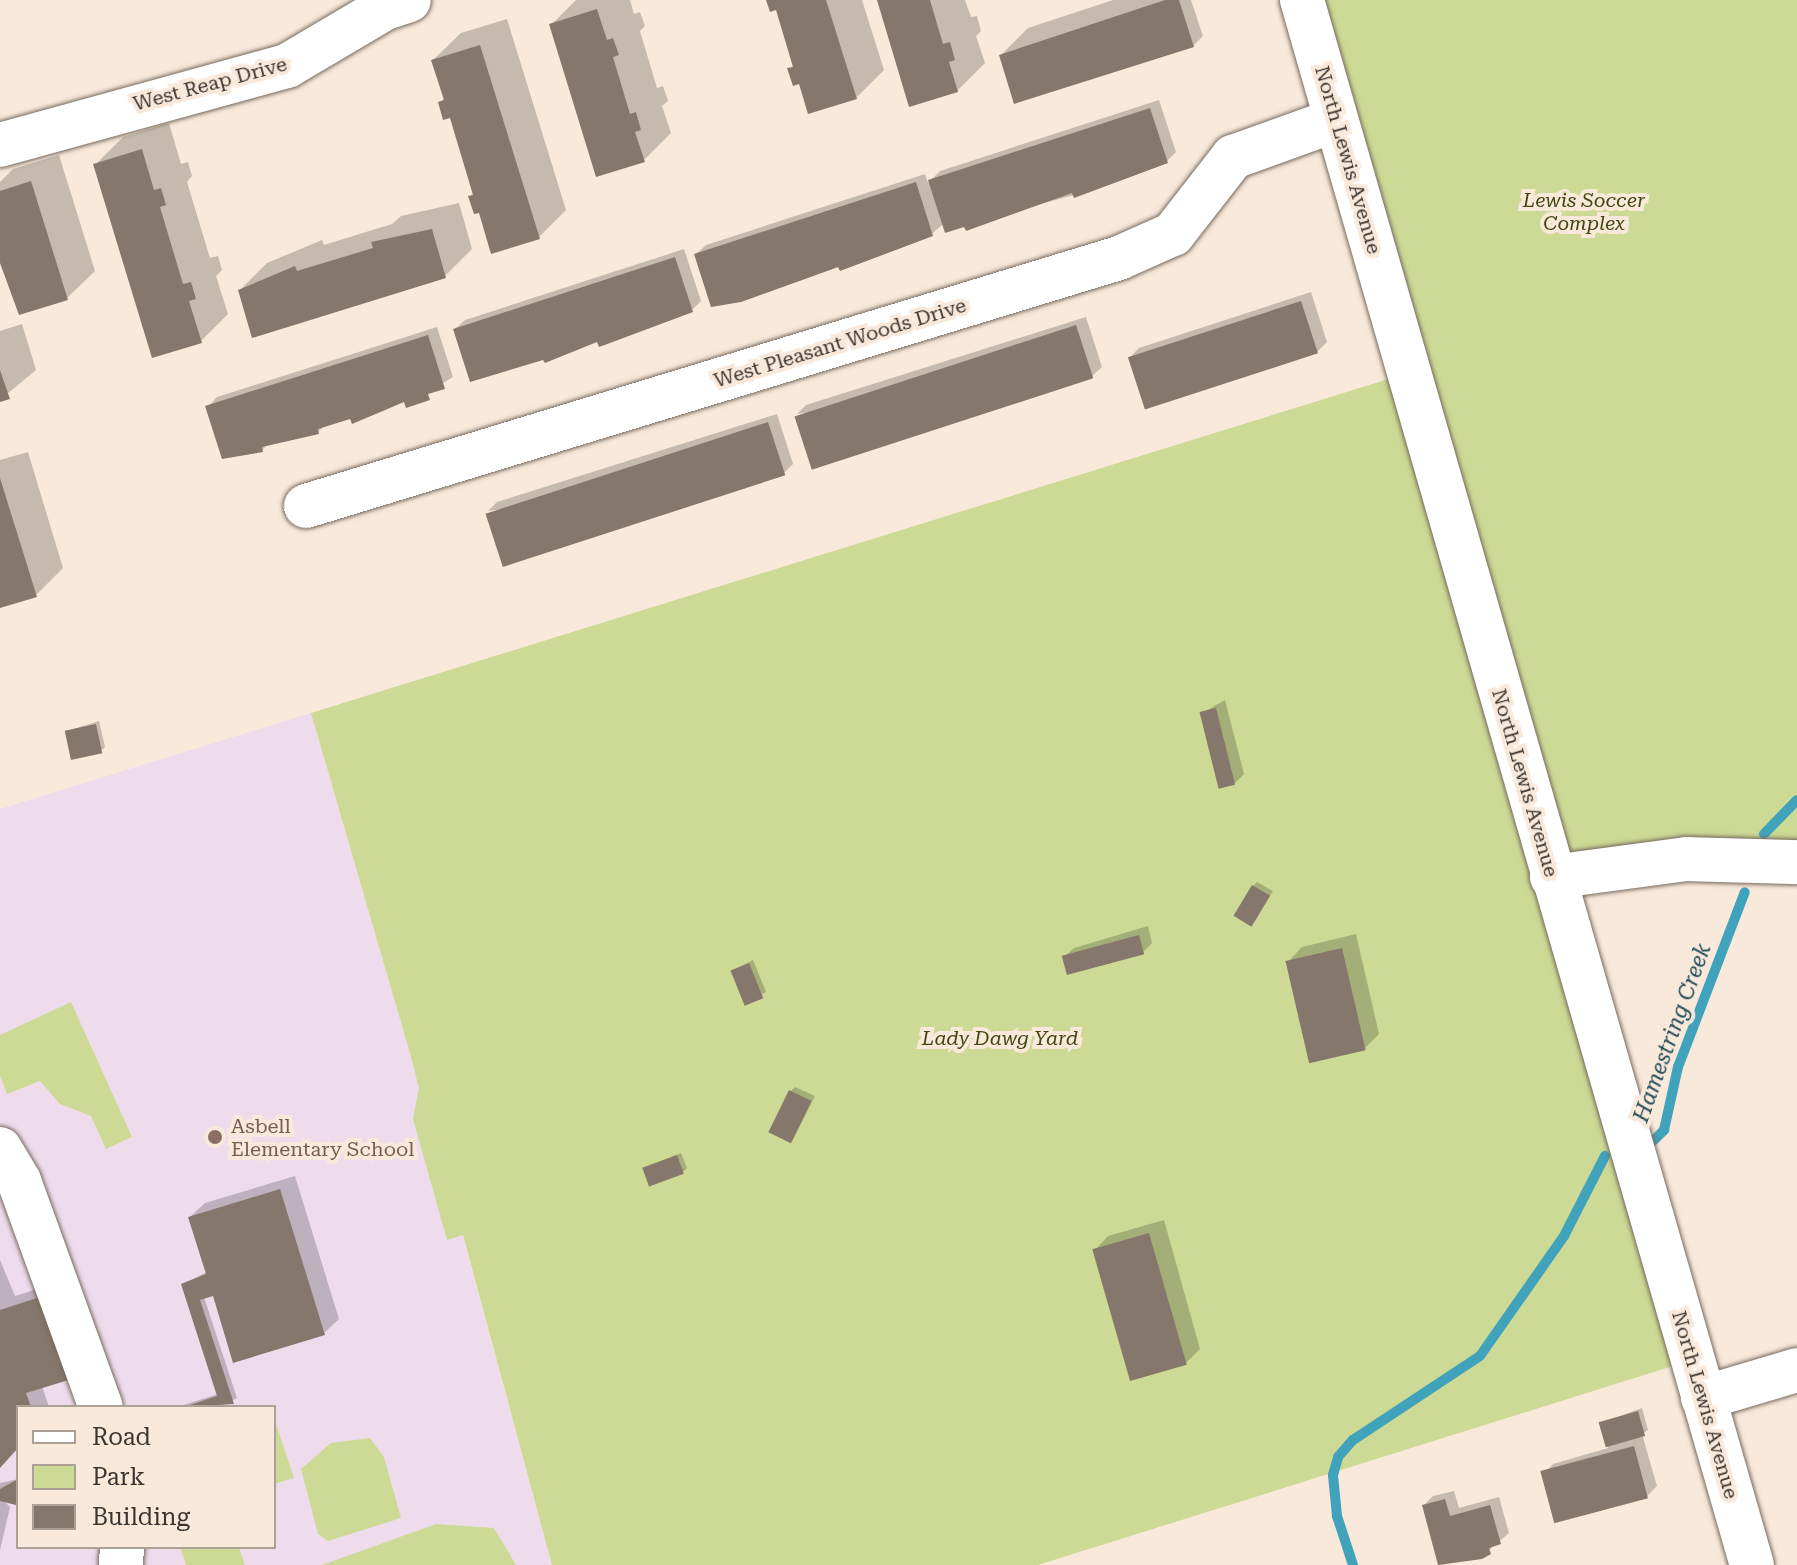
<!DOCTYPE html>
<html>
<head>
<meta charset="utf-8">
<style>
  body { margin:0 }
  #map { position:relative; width:1797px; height:1565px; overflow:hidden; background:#f8e9db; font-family:"Roboto Serif",serif }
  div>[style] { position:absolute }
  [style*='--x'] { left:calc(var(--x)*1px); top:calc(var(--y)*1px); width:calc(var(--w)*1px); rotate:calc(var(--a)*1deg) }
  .education>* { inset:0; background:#eedcec }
  .green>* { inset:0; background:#cdda95 }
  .shadow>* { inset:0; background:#0003 }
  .stream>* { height:10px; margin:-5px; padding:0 5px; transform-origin:5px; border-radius:5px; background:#41a2bb }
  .building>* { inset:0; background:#85776b; transform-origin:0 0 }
  .roads { filter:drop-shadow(0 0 2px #776a5e) drop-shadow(0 0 2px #776a5e) }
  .minor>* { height:44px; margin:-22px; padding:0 22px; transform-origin:22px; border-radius:22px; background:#fff }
  .dots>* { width:22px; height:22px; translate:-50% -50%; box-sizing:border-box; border:4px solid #f8e9db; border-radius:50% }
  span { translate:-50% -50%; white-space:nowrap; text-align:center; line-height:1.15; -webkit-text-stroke:8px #f8e9db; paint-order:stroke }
  .street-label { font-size:20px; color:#3b3530 }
  .park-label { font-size:20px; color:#414811; font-style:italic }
  .education-label { font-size:20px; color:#785e54 }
  .left { translate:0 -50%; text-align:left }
  .water-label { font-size:22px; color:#214c57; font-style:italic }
  .legend { position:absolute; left:16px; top:1405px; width:260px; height:144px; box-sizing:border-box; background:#f8e9db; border:2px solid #aca197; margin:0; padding:10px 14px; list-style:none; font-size:24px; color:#3b3530 }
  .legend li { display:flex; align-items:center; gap:16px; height:40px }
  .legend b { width:40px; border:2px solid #aca197 }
</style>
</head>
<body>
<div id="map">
  <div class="education">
    <i style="clip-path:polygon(evenodd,311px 713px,460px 1226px,552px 1565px,0 1565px,0 809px,311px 713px,18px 1407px,274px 1407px,274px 1547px,18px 1547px,18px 1407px)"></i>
  </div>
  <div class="green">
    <i style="clip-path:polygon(1302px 0,1797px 0,1797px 862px,1553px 877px,1692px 1360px,1038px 1565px,552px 1565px,463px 1235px,447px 1240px,413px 1119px,419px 1088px,411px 1057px,311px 713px,1408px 373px)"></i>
    <i style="clip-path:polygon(71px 1002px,132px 1137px,106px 1149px,91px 1116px,60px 1104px,40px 1081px,7px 1094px,0 1076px,0 1035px)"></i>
    <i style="clip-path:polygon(274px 1418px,294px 1478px,274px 1484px)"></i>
    <i style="clip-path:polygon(370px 1438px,384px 1457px,401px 1518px,328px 1541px,318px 1534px,301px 1469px,331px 1443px)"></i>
    <i style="clip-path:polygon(436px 1524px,494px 1528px,516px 1565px,322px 1565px)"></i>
    <i style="clip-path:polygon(180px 1547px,239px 1547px,245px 1565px,186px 1565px)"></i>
  </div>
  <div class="shadow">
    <i style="clip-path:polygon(576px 0,630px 0,634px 14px,640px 12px,645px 26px,640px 31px,657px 88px,663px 86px,668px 101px,662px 106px,671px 133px,644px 160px,551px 25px)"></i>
    <i style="clip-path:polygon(768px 0,862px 0,884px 70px,856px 98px,800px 81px,789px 69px,795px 64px,778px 8px)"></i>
    <i style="clip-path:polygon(879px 0,965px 0,971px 17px,977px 16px,981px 31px,976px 36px,985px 63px,957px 91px)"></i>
    <i style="clip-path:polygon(1113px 0,1191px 0,1203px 36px,1193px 46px,1001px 55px,1028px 28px)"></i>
    <i style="clip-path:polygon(507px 19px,566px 210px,539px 237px,480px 210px,470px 197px,475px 192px,451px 116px,440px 102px,445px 98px,433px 60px,461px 33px)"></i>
    <i style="clip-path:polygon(1159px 100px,1176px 152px,1167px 161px,1085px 192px,946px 230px,944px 223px,932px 234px,796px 282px,696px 254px,706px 245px,925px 174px,928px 183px,940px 171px)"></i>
    <i style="clip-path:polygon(169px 123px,181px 164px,188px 162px,192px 176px,187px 182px,210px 258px,218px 256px,222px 270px,216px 276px,228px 314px,201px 341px,95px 165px,123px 137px)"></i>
    <i style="clip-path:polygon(59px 155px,95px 271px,67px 298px,0 245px,0 182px,13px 169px)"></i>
    <i style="clip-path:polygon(459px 203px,472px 249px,445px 276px,240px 290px,267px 263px,322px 240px,324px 245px,392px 224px,401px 216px)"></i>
    <i style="clip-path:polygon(684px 249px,701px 301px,692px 310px,455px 329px,465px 320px)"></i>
    <i style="clip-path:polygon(1311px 292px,1327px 342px,1317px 352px,1130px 357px,1139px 348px)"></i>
    <i style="clip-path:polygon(1086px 317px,1102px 367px,1092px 376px,797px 414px,806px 405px)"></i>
    <i style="clip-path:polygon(22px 324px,36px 370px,0 400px,0 331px)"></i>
    <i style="clip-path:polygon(437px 327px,453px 377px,407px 405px,405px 400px,326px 424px,318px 432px,269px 443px,262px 450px,208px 407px,217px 397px)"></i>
    <i style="clip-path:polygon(777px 414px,793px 464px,784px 473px,488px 511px,497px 502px)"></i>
    <i style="clip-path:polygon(28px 452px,63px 568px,36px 595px,0 606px,0 460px)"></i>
    <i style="clip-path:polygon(1225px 700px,1244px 774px,1234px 784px,1202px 713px)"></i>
    <i style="clip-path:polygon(99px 721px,105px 747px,101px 751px,67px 731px)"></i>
    <i style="clip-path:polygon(1257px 882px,1273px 891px,1255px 921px,1253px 886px)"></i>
    <i style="clip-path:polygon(1148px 926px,1152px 943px,1143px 952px,1064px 957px,1074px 948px)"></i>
    <i style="clip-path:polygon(1356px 934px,1379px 1034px,1365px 1048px,1288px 962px,1302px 947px)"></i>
    <i style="clip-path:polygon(753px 960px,766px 992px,746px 1003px,733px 971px)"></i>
    <i style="clip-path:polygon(795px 1087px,815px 1096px,792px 1142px,791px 1091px)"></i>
    <i style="clip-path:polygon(681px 1153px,687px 1168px,682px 1173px,644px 1168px)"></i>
    <i style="clip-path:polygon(295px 1176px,339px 1319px,324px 1333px,214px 1293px,204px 1297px,237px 1398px,218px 1407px,177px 1407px,218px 1394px,183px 1284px,207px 1272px,190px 1217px,205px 1203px)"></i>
    <i style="clip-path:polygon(1164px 1220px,1200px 1349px,1186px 1363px,1094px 1251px,1108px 1236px)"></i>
    <i style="clip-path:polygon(0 1260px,15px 1296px,60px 1282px,42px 1386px,49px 1407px,18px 1407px,18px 1447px,0 1466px)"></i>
    <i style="clip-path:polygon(1642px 1408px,1648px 1430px,1642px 1434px,1657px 1486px,1647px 1496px,1544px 1473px,1553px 1464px,1608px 1448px,1601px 1423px)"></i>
    <i style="clip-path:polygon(18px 1479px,18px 1500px,2px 1499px,10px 1507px,0 1550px,0 1483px)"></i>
    <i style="clip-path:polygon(1454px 1491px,1459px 1508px,1499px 1497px,1509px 1533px,1481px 1557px,1440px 1565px,1424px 1505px,1433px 1496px)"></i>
  </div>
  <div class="stream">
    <i style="--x:1764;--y:834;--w:47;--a:-45.9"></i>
    <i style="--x:1653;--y:1141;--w:16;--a:-45"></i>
    <i style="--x:1664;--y:1130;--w:65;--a:-77.5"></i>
    <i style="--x:1678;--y:1067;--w:187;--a:-69.1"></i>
    <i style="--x:1353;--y:1565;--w:52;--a:-108.1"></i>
    <i style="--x:1337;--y:1516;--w:41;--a:-95.6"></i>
    <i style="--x:1333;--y:1475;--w:19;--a:-74"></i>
    <i style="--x:1338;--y:1457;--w:23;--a:-49"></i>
    <i style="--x:1353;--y:1440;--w:152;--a:-33.5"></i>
    <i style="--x:1480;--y:1356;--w:146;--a:-55"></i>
    <i style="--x:1564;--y:1236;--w:90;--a:-62.9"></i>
  </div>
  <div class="building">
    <i style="clip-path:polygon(766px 0,826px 0,857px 99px,808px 114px,799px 84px,793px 86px,787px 68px,793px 67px,776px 10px,770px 12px)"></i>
    <i style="clip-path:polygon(877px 0,930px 0,943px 44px,950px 42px,955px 60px,949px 62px,958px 92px,909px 107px)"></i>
    <i style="clip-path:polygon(1165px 0,1179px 0,1194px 47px,1014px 104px,999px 55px)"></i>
    <i style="clip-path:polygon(597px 9px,607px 40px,613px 38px,619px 55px,613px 57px,630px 114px,636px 112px,641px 130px,635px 132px,645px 162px,596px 177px,549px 24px)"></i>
    <i style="clip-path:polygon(480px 45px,540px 239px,491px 254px,479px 213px,474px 214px,468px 196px,473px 195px,450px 118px,443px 120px,438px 102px,444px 100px,431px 60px)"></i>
    <i style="clip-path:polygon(1150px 108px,1168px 163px,1074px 198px,1072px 193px,966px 231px,964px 227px,945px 233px,928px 180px)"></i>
    <i style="clip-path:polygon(142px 149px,154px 190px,161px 188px,166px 205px,160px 207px,183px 284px,191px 282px,196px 299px,189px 301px,202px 343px,152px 358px,93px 164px)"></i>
    <i style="clip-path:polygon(31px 181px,68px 300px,19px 315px,0 263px,0 191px)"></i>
    <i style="clip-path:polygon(916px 182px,933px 236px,840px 271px,838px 267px,741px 302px,711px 307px,694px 254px)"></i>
    <i style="clip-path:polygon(432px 229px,446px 278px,252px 338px,238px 290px,295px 266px,297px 271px,373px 248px,371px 242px)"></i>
    <i style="clip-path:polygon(675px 257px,693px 312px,610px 343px,599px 347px,597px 342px,545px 363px,543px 360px,470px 382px,453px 329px)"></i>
    <i style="left:1301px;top:301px;width:55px;height:182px;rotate:72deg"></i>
    <i style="left:1076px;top:325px;width:56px;height:296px;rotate:72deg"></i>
    <i style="clip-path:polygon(428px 335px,445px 389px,428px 394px,430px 400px,406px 408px,404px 402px,352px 424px,350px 419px,318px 429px,319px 434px,262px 447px,263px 452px,222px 459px,205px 406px)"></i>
    <i style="clip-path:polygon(0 370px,10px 399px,0 402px)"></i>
    <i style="left:768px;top:422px;width:56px;height:297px;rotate:72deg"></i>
    <i style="clip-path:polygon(0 478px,37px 597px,0 608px)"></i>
    <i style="left:1216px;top:708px;width:79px;height:17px;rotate:76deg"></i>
    <i style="left:96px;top:724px;width:30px;height:32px;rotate:78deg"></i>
    <i style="left:1252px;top:885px;width:21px;height:36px;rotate:31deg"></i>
    <i style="left:1139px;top:935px;width:20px;height:80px;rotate:75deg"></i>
    <i style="left:1342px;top:948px;width:105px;height:58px;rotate:77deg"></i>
    <i style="left:749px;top:963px;width:38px;height:20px;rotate:68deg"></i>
    <i style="left:789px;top:1090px;width:25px;height:47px;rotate:26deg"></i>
    <i style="left:677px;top:1155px;width:20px;height:37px;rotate:70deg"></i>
    <i style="clip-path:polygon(280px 1189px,325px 1335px,233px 1363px,213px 1296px,200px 1300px,234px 1404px,184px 1407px,217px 1396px,181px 1284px,206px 1274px,188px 1217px)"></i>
    <i style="left:1149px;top:1233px;width:137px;height:59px;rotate:74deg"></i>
    <i style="clip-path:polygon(46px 1295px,72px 1379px,26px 1393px,31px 1407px,18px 1407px,18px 1448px,0 1468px,0 1310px)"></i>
    <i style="left:1638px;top:1411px;width:26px;height:41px;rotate:74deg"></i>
    <i style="left:1634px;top:1446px;width:54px;height:97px;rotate:75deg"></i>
    <i style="clip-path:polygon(18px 1479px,16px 1505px,0 1501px,0 1489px)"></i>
    <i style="clip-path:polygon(1445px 1499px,1450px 1516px,1490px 1505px,1501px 1544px,1489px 1548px,1491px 1554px,1482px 1559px,1438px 1565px,1422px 1505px)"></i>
  </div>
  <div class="roads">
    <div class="minor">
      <i style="--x:1302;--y:0;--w:1628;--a:73.96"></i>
      <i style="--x:0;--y:145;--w:298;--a:-15.4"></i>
      <i style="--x:287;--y:66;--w:114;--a:-30.6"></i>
      <i style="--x:385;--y:8;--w:25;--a:-18"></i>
      <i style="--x:306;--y:506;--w:850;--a:-16.96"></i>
      <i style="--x:1119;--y:258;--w:59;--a:-24"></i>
      <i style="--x:1173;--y:234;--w:98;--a:-52.1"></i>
      <i style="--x:1233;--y:157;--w:109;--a:-19.8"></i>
      <i style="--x:1552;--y:877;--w:136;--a:-7.6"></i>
      <i style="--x:1687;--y:859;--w:110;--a:1.6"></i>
      <i style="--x:0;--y:1149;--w:37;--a:59"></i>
      <i style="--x:19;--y:1181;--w:240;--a:70.1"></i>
      <i style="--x:1703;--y:1398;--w:98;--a:-16.6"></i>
      <i style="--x:121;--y:1565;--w:18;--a:-87"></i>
    </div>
  </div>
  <div class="dots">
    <i style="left:215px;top:1137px;background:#8d6e63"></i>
  </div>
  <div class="street-label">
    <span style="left:210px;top:84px;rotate:-15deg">West Reap Drive</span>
    <span style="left:1348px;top:160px;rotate:74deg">North Lewis Avenue</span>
    <span style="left:840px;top:343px;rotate:-17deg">West Pleasant Woods Drive</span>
    <span style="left:1525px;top:783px;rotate:74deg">North Lewis Avenue</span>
    <span style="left:1705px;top:1405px;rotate:74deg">North Lewis Avenue</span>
  </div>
  <div class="park-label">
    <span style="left:1584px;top:212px">Lewis Soccer<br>Complex</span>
    <span style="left:1000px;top:1038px">Lady Dawg Yard</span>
  </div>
  <div class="education-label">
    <span class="left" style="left:231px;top:1138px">Asbell<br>Elementary School</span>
  </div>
  <div class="water-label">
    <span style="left:1672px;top:1033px;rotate:-70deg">Hamestring Creek</span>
  </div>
  <ul class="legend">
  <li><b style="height:10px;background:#fff"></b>Road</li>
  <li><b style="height:22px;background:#cdda95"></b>Park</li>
  <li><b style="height:22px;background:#85776b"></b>Building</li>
  </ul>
</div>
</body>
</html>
